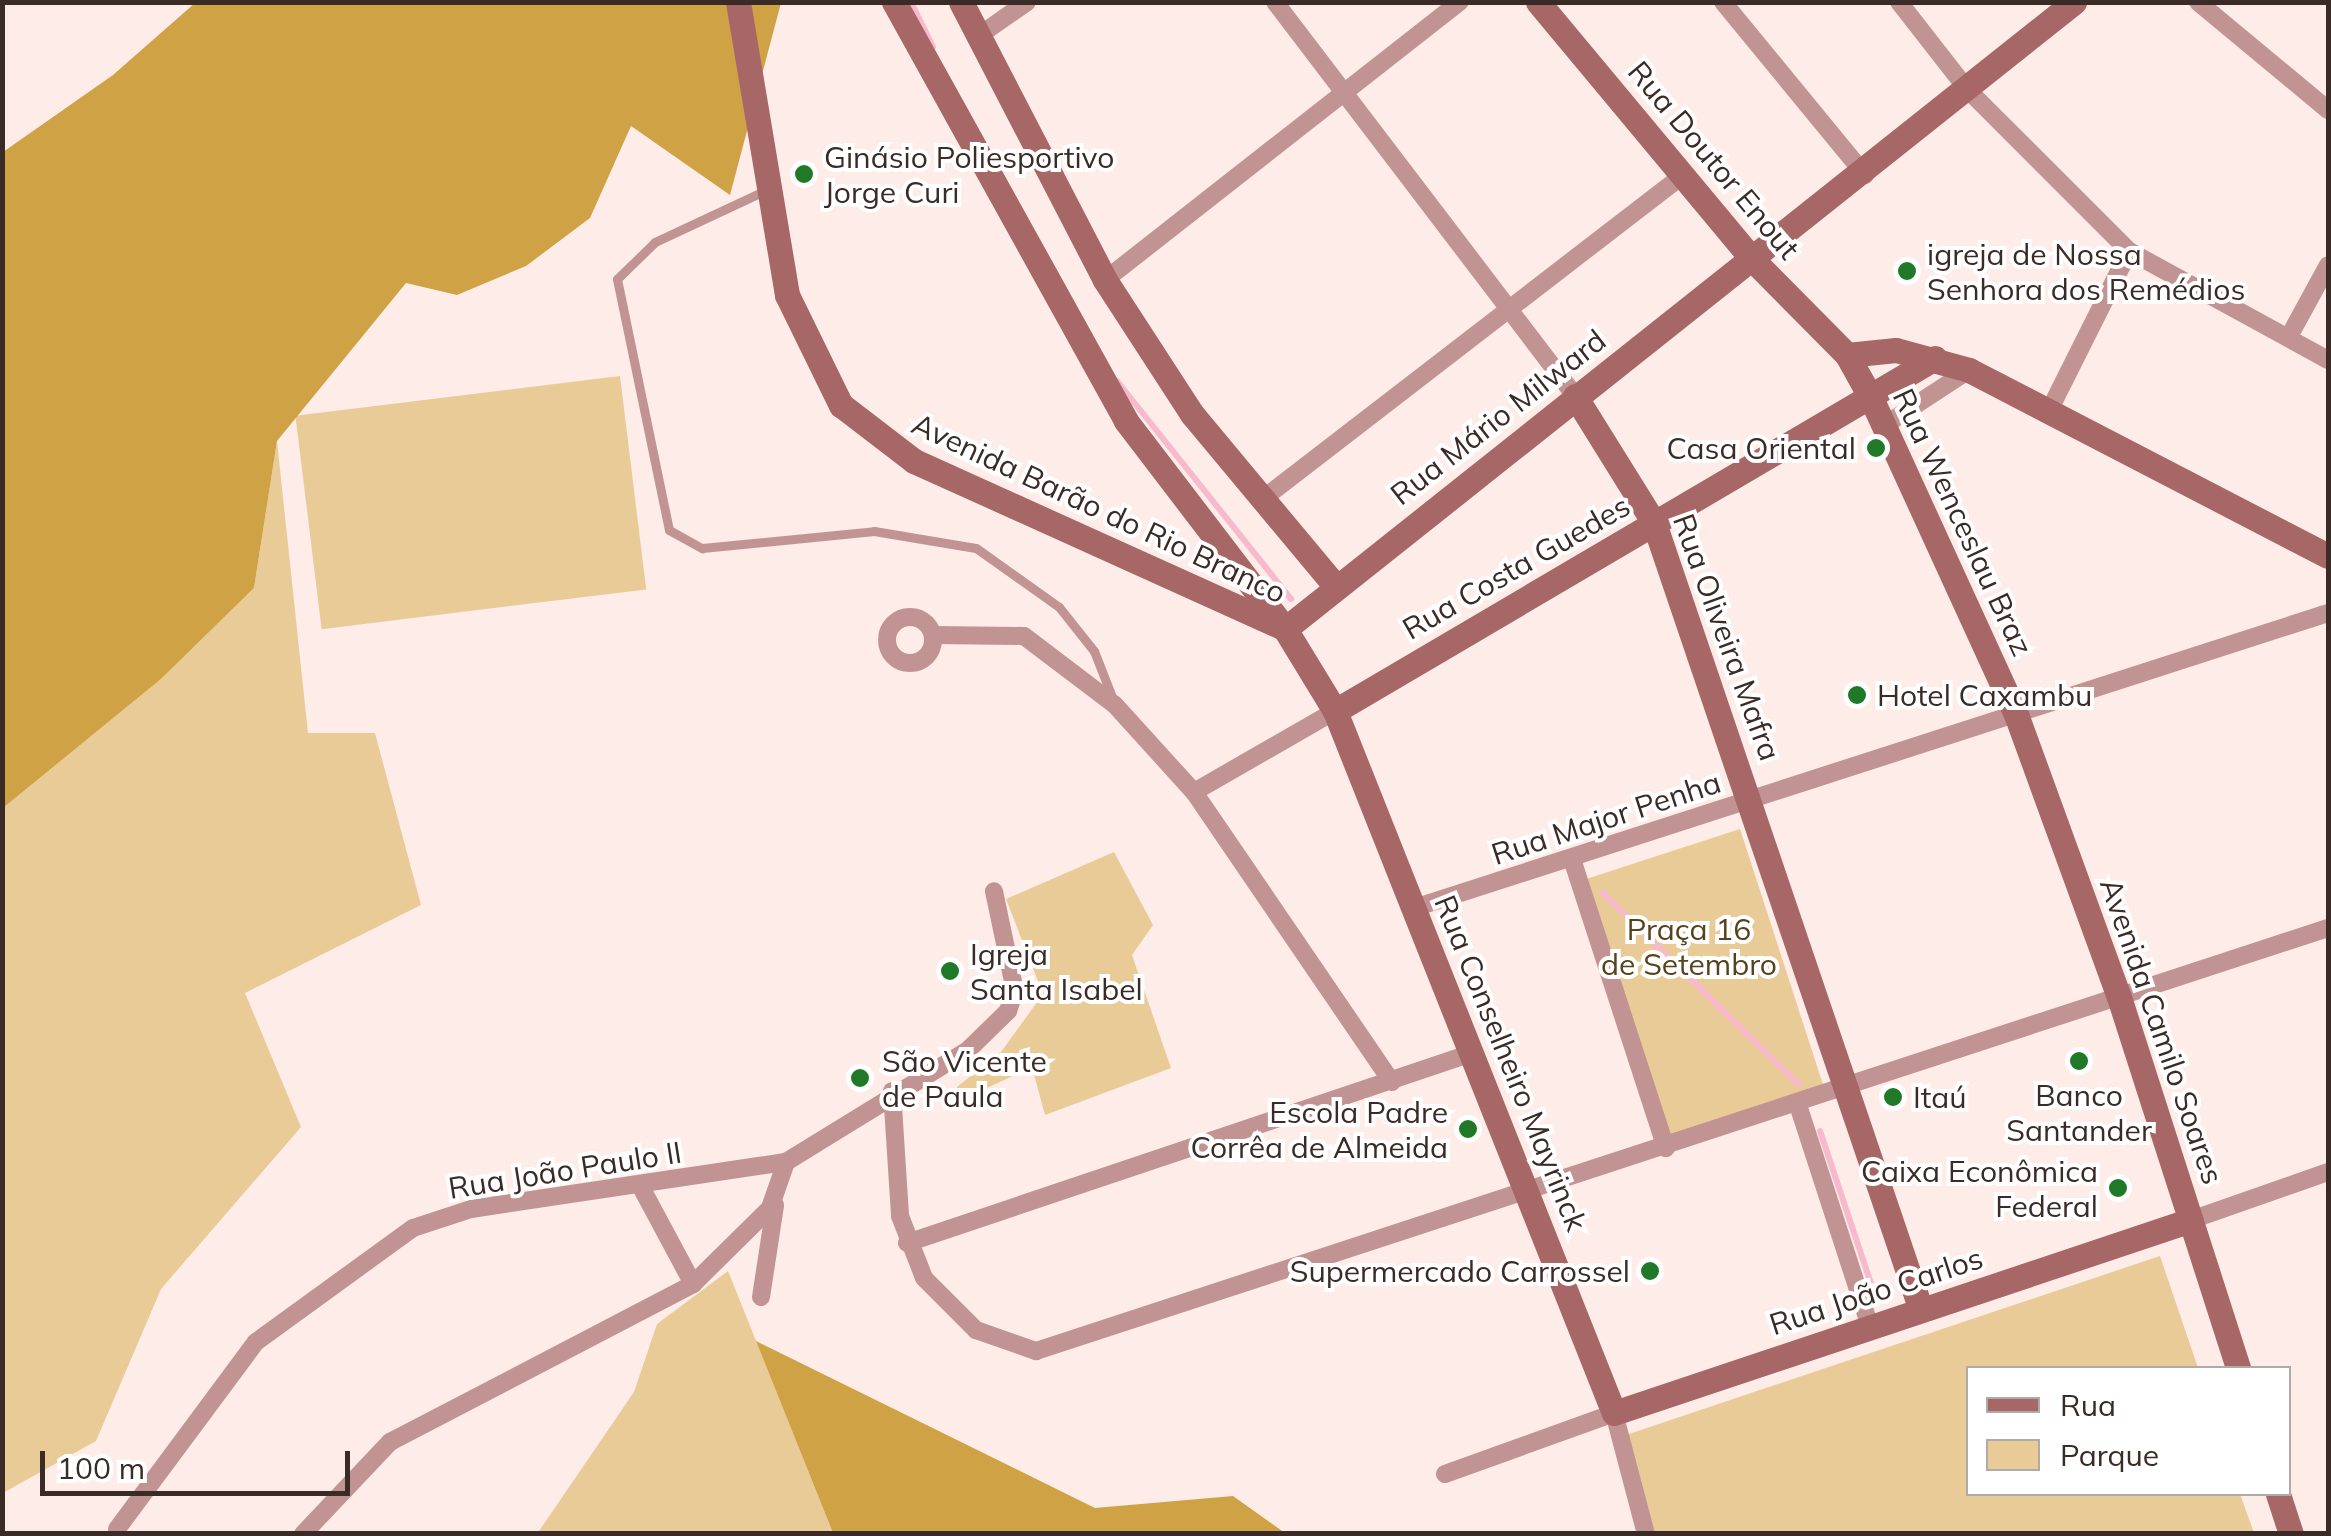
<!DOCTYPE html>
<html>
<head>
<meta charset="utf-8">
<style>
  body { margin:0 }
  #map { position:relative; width:2331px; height:1536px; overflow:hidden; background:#fdece7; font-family:Mulish,sans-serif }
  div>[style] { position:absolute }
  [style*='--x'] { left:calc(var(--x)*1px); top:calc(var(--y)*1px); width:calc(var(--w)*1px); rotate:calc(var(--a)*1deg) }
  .green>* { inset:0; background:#e8cb97; transform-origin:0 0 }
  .forest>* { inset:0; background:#d0a246 }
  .stream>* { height:6px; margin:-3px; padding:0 3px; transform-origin:3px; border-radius:3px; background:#f7bacd }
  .lane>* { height:9px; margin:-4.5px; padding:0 4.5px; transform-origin:4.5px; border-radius:4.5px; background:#c19493 }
  .street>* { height:18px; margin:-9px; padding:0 9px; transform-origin:9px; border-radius:9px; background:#c19493 }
  .street>.ring { margin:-9px; padding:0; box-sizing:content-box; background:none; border:18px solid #c19493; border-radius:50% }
  .secondary>* { height:25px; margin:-12.5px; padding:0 12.5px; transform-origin:12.5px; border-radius:12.5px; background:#a76767 }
  .dots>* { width:28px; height:28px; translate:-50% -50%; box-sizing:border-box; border:5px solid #fff; border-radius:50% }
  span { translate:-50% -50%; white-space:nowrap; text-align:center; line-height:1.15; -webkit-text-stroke:8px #fff; paint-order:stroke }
  .poi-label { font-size:30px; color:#3a2b26 }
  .left { translate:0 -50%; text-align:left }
  .right { translate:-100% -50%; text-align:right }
  .street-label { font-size:30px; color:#3a2b26 }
  .park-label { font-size:30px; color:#56421c }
  .frame { position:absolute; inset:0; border:5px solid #3a2b26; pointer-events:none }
  .legend { position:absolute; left:1966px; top:1366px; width:325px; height:130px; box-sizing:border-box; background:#fff; border:2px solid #b0aaa8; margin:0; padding:12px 18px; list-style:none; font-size:30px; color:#3a2b26 }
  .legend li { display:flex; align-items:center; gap:20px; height:50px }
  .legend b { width:50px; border:2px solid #b0aaa8 }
  .scale { position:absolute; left:40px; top:1451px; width:310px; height:45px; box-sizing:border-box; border:5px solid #3a2b26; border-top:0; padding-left:12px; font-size:30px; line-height:35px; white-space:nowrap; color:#3a2b26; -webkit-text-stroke:8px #fff; paint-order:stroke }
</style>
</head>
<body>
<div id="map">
  <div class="green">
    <i style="left:620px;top:376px;width:215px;height:327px;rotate:83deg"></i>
    <i style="clip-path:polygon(277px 441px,308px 733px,375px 733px,421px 905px,245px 993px,301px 1127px,161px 1289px,96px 1441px,3px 1493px,3px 808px,161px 679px,254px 588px)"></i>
    <i style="left:1740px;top:829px;width:278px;height:169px;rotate:72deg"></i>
    <i style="clip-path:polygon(1114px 852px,1153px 925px,1132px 955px,1171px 1068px,1045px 1115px,1032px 1067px,959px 1101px,957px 1087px,1001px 1052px,1043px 994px,1006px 899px)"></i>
    <i style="clip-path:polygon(2160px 1256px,2198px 1368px,1968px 1368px,1968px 1494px,2240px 1494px,2254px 1533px,1651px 1533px,1623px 1436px)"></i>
    <i style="clip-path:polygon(728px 1271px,833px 1533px,537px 1534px,634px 1392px,657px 1324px)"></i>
  </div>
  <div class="forest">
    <i style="clip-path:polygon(195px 3px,781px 3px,730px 195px,631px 126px,590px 218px,526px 266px,457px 295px,406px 283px,277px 441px,254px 588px,161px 679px,3px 808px,3px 152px,113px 75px)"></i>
    <i style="clip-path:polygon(756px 1341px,1095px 1508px,1233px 1496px,1285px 1533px,833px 1533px)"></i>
  </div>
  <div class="stream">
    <i style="--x:911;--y:2;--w:50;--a:63.9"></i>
    <i style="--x:1117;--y:381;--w:279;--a:51.4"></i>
    <i style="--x:1603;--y:893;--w:274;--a:44.4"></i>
    <i style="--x:1820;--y:1131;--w:163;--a:71.5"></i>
  </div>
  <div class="lane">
    <i style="--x:766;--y:190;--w:123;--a:154.9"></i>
    <i style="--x:655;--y:242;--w:53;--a:135.8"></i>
    <i style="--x:617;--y:279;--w:256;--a:78.3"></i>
    <i style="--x:669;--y:530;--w:38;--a:29"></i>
    <i style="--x:702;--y:548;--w:173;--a:-5.6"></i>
    <i style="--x:874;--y:531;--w:103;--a:9.5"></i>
    <i style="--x:976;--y:548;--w:102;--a:35.4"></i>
    <i style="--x:1059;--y:607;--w:56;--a:51.5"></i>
    <i style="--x:1094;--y:651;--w:49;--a:68.6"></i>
  </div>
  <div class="street">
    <i style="--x:1275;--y:2;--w:495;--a:52.7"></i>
    <i style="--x:1723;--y:2;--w:224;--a:50.6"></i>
    <i style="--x:1899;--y:2;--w:110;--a:52"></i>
    <i style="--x:1967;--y:89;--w:229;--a:45"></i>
    <i style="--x:2129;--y:251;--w:227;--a:28.7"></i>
    <i style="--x:2198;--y:2;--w:169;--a:39.7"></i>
    <i style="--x:977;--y:37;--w:61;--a:-35"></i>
    <i style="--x:1105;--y:280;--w:451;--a:-38.1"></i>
    <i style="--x:2291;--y:333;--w:77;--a:-61.4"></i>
    <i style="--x:2051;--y:407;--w:174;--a:-63.4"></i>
    <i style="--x:1885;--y:425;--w:100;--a:-33.2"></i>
    <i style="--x:1260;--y:501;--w:534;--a:-37.62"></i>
    <i class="ring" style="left:887px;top:617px;width:28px;height:28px"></i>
    <i style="--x:933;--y:635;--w:91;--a:0.6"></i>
    <i style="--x:1024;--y:636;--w:114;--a:37.2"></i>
    <i style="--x:1115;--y:705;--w:118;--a:47.8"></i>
    <i style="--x:1194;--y:792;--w:351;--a:55.7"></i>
    <i style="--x:1194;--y:792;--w:163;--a:-29.9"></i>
    <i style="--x:1572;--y:859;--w:304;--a:72"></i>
    <i style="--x:1414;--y:908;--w:960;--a:-17.89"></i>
    <i style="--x:892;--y:1091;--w:125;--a:86.3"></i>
    <i style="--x:900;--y:1216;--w:66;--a:68.8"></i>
    <i style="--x:924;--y:1278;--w:74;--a:45"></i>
    <i style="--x:976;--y:1330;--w:64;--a:19.3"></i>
    <i style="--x:1036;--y:1351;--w:1359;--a:-18.13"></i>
    <i style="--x:1798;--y:1105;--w:233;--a:72"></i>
    <i style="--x:641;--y:1187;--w:110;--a:61.8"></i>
    <i style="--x:2191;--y:1220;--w:145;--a:-19.3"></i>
    <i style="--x:907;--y:1243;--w:596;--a:-18.59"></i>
    <i style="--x:761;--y:1297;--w:93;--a:-81.3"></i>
    <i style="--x:1445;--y:1474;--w:180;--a:-19.8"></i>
    <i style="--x:1614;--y:1413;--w:125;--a:75.2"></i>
    <i style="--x:117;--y:1529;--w:233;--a:-53.4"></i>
    <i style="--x:256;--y:1342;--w:194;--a:-36"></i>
    <i style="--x:413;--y:1228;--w:61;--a:-18.1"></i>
    <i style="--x:471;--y:1209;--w:318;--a:-8.5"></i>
    <i style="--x:786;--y:1162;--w:214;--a:-31.6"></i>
    <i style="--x:968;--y:1050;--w:56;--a:-44.3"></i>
    <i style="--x:1008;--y:1011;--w:21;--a:-71"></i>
    <i style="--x:1015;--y:991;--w:102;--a:-101.9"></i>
    <i style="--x:303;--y:1534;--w:127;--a:-46.6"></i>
    <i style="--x:390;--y:1442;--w:342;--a:-27.5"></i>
    <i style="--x:693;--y:1284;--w:108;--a:-44.6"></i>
    <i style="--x:770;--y:1208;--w:49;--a:-70.8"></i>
  </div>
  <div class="secondary">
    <i style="--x:738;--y:2;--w:297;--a:80.5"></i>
    <i style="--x:787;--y:295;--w:123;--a:63.9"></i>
    <i style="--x:841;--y:405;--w:92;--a:37.5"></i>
    <i style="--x:914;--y:461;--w:403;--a:24.3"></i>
    <i style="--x:894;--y:2;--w:479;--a:61"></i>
    <i style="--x:1126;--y:421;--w:262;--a:52.6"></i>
    <i style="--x:1285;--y:629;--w:96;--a:58.6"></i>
    <i style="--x:1335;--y:711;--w:755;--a:68.33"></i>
    <i style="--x:1614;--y:1413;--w:608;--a:-18.49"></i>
    <i style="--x:961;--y:2;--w:313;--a:62.6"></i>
    <i style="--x:1105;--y:280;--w:160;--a:57"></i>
    <i style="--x:1192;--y:414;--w:225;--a:50.2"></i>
    <i style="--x:1538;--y:2;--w:337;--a:50.2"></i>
    <i style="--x:1754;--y:261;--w:132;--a:45.3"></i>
    <i style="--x:1847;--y:355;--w:51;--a:60.9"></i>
    <i style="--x:1872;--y:400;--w:349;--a:65.4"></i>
    <i style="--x:2017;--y:717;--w:298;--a:70"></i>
    <i style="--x:2119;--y:997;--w:390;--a:72.2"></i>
    <i style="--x:1847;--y:355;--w:49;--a:-5.8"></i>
    <i style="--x:1896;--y:350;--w:76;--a:15.3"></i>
    <i style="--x:1969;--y:370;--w:404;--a:27.4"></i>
    <i style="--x:1575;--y:396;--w:150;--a:58.1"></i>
    <i style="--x:1654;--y:523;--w:831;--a:71.26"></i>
    <i style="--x:1285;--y:629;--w:1008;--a:-38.47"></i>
    <i style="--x:1335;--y:711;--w:696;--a:-30.47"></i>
    <i style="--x:2278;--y:1494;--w:42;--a:72"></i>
  </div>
  <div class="dots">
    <i style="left:804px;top:174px;background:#207927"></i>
    <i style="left:1907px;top:271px;background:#207927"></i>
    <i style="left:1876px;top:448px;background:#207927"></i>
    <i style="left:1857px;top:695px;background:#207927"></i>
    <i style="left:950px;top:971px;background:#207927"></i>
    <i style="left:2079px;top:1061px;background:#207927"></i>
    <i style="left:860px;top:1078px;background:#207927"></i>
    <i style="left:1893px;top:1097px;background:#207927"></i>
    <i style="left:1468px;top:1129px;background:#207927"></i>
    <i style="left:2118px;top:1188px;background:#207927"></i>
    <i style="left:1650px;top:1271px;background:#207927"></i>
  </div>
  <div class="poi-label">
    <span class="left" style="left:824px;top:174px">Ginásio Poliesportivo<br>Jorge Curi</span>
    <span class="left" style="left:1927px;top:271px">igreja de Nossa<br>Senhora dos Remédios</span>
    <span class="right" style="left:1856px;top:448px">Casa Oriental</span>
    <span class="left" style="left:1877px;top:695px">Hotel Caxambu</span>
    <span class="left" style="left:970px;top:971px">Igreja<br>Santa Isabel</span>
    <span class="left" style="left:882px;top:1078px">São Vicente<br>de Paula</span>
    <span style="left:2079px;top:1112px">Banco<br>Santander</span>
    <span class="left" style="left:1913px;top:1097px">Itaú</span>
    <span class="right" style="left:1448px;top:1129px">Escola Padre<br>Corrêa de Almeida</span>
    <span class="right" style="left:2098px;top:1188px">Caixa Econômica<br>Federal</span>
    <span class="right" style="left:1630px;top:1271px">Supermercado Carrossel</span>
  </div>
  <div class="street-label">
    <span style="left:1714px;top:160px;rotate:50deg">Rua Doutor Enout</span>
    <span style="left:1498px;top:417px;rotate:-38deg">Rua Mário Milward</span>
    <span style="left:1099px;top:508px;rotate:25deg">Avenida Barão do Rio Branco</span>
    <span style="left:1963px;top:522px;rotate:65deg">Rua Wenceslau Braz</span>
    <span style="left:1516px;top:567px;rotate:-30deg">Rua Costa Guedes</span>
    <span style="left:1727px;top:637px;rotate:70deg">Rua Oliveira Mafra</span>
    <span style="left:1606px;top:818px;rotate:-18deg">Rua Major Penha</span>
    <span style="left:2162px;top:1031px;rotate:71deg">Avenida Camilo Soares</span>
    <span style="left:1511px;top:1063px;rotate:68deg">Rua Conselheiro Mayrinck</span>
    <span style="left:565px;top:1170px;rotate:-9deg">Rua João Paulo II</span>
    <span style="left:1876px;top:1291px;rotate:-18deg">Rua João Carlos</span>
  </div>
  <div class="park-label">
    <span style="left:1689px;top:946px">Praça 16<br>de Setembro</span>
  </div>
  <div class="frame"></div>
  <ul class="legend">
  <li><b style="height:12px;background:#a76767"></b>Rua</li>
  <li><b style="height:28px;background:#e8cb97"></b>Parque</li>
  </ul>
  <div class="scale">100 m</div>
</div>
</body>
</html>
